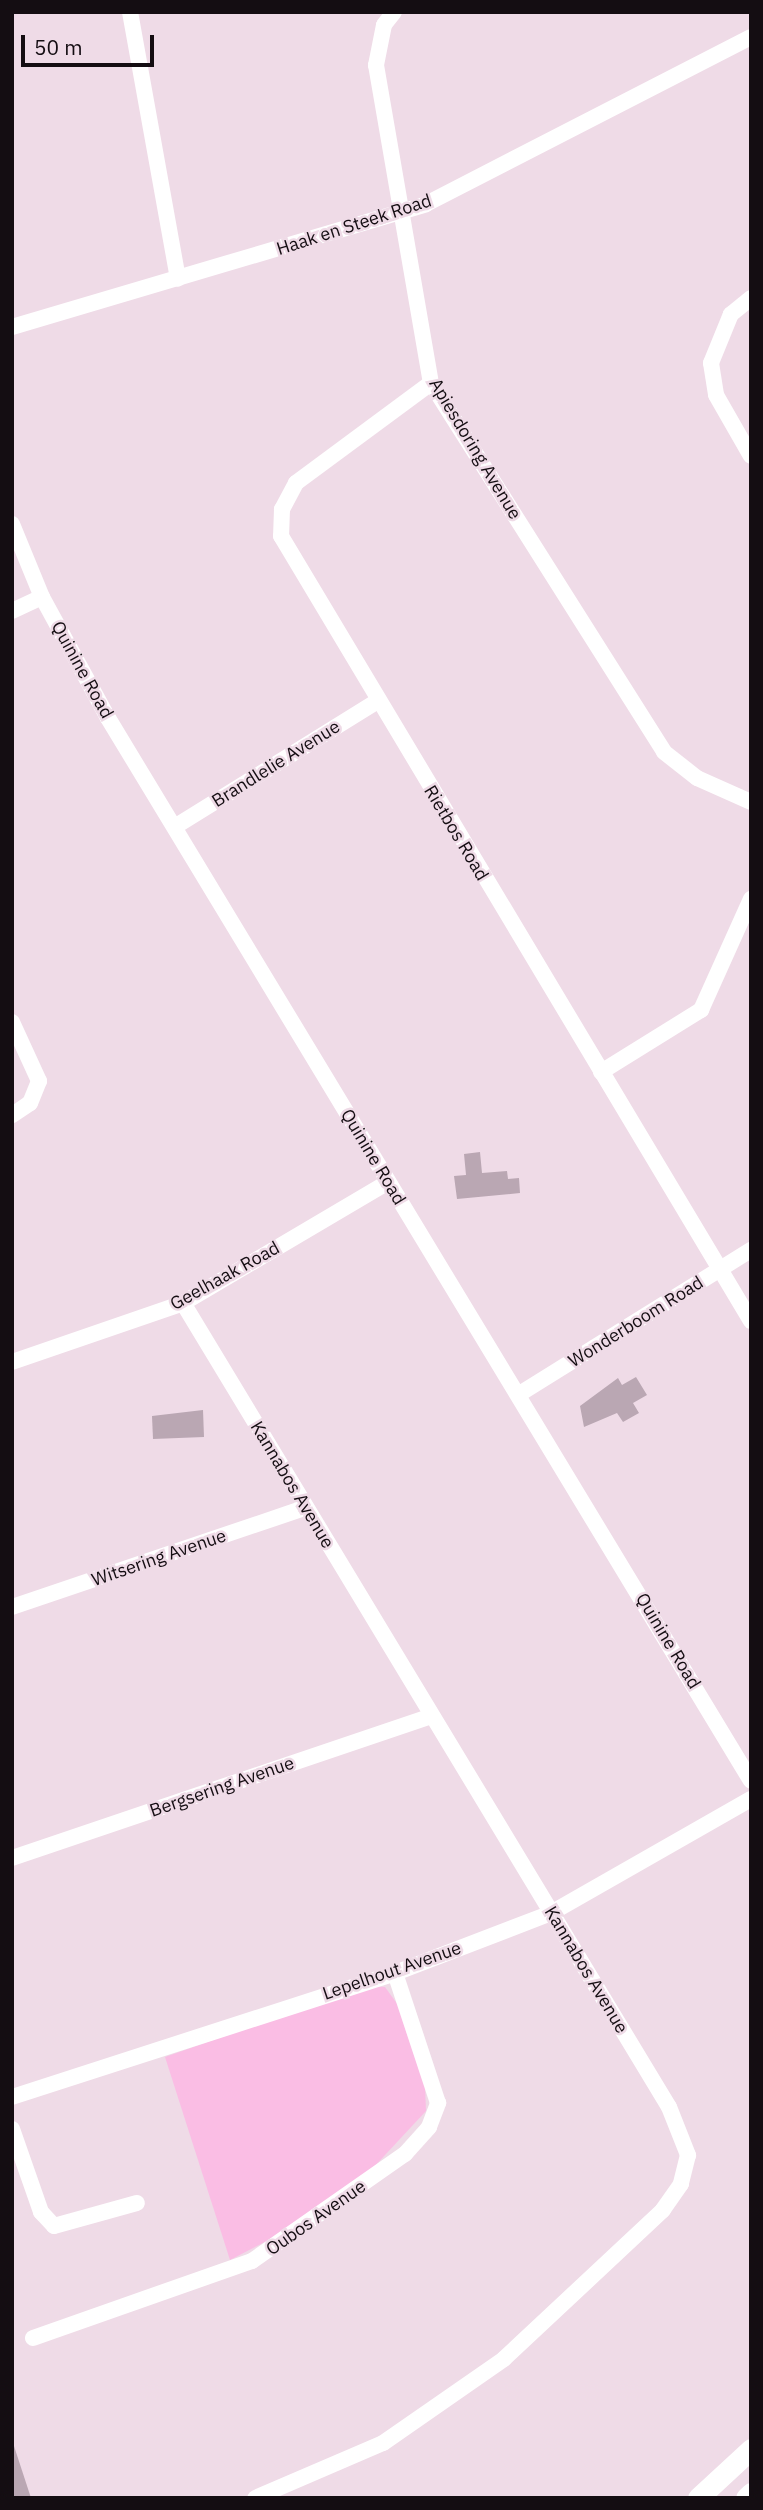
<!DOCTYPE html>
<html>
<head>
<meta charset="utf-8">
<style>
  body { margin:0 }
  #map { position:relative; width:763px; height:2510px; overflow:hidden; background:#efdbe7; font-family:"IBM Plex Sans",sans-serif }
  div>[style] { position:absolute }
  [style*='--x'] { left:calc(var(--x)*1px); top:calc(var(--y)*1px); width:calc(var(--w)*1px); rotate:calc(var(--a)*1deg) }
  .green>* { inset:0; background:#fabde4 }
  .building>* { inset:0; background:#baa7b3 }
  .street>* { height:16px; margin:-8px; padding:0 8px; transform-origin:8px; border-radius:8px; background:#fff }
  .secondary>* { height:21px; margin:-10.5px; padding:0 10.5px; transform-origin:10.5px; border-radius:10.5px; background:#fff }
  span { translate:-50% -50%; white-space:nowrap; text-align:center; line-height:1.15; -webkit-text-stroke:5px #efdbe7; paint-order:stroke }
  .street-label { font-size:18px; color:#140d12 }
  .frame { position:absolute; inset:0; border:14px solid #140d12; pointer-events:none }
  .scale { position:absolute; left:21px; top:35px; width:133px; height:32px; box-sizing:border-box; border:4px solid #140d12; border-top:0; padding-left:9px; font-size:21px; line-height:24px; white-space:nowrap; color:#140d12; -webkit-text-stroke:5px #efdbe7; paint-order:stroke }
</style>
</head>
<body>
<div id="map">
  <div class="green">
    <i style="clip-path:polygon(368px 1986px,385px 1987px,398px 2005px,425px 2086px,426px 2111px,372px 2169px,284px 2232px,230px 2260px,165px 2057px)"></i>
  </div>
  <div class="building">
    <i style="clip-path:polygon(480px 1152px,482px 1173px,507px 1171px,508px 1179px,519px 1178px,520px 1193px,457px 1199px,454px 1176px,466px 1175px,464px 1154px)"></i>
    <i style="clip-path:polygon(636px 1377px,647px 1395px,633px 1403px,639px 1413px,623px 1422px,617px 1413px,584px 1427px,580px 1406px,618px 1378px,622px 1385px)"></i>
    <i style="clip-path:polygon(203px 1410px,204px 1437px,153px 1439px,152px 1416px)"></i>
    <i style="clip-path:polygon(12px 2443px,13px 2443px,31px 2498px,12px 2498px)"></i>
  </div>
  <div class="street">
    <i style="--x:130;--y:12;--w:271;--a:79.8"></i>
    <i style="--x:394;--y:12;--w:16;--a:128"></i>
    <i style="--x:384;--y:25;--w:41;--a:101.3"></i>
    <i style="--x:376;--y:65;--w:323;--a:80.2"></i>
    <i style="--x:431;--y:383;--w:436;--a:57.7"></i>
    <i style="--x:664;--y:752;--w:42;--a:38.2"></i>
    <i style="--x:697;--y:778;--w:59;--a:24"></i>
    <i style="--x:751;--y:298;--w:26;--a:141"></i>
    <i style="--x:731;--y:314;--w:53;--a:112.2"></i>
    <i style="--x:711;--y:363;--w:32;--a:81"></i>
    <i style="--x:716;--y:395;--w:70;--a:60.2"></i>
    <i style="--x:12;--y:327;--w:432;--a:-16.5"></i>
    <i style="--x:426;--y:204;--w:365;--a:-27.2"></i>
    <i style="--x:431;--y:383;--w:168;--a:143.5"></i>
    <i style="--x:296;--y:483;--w:30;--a:118"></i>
    <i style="--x:282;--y:509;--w:27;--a:92"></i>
    <i style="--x:281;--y:536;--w:915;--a:59.09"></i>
    <i style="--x:12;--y:524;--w:79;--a:67.7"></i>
    <i style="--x:42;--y:597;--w:138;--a:61.4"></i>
    <i style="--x:108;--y:718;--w:1242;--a:58.83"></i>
    <i style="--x:12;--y:611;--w:33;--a:-25"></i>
    <i style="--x:176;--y:826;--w:235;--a:-31.8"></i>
    <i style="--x:12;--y:1022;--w:65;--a:65.4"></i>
    <i style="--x:39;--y:1081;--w:24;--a:112"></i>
    <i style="--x:30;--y:1103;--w:22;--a:146"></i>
    <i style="--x:601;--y:1072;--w:118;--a:-31.8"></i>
    <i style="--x:701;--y:1010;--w:122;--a:-65.8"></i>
    <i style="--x:183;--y:1303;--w:939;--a:58.85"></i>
    <i style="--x:669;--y:2107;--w:52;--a:68.4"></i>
    <i style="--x:688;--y:2155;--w:30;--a:104"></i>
    <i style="--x:681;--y:2184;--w:32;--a:125"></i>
    <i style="--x:663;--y:2210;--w:218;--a:136.9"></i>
    <i style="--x:504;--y:2359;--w:147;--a:145.2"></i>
    <i style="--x:383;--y:2443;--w:139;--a:156.7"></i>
    <i style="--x:12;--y:1362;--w:181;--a:-19"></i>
    <i style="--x:183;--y:1303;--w:237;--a:-30.5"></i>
    <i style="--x:521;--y:1393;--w:271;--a:-31.9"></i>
    <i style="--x:12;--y:1607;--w:309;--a:-18.7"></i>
    <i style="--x:12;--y:1858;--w:443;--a:-18.7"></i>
    <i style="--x:12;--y:2097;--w:403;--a:-17.9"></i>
    <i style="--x:395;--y:1973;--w:167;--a:-21"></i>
    <i style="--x:551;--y:1913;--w:230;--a:-29.7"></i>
    <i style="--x:12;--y:2129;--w:88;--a:70.7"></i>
    <i style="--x:41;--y:2212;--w:19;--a:47"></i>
    <i style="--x:54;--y:2226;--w:86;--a:-15.5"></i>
    <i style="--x:33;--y:2338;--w:232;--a:-19.4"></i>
    <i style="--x:252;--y:2261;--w:187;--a:-35"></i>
    <i style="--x:405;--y:2154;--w:36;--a:-48"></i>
    <i style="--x:429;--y:2127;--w:26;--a:-69"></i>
    <i style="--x:438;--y:2103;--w:137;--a:-108.3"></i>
  </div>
  <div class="secondary">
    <i style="--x:698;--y:2498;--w:72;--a:-42.8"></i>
    <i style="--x:746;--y:2498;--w:7;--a:-45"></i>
  </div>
  <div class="street-label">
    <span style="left:354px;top:225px;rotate:-18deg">Haak en Steek Road</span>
    <span style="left:475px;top:449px;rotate:59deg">Apiesdoring Avenue</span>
    <span style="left:82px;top:670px;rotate:61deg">Quinine Road</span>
    <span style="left:276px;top:764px;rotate:-32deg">Brandlelie Avenue</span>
    <span style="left:456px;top:833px;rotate:59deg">Rietbos Road</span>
    <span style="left:373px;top:1157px;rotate:59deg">Quinine Road</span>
    <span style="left:225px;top:1276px;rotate:-29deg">Geelhaak Road</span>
    <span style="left:636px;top:1322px;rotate:-32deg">Wonderboom Road</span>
    <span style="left:292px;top:1485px;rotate:59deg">Kannabos Avenue</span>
    <span style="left:159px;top:1558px;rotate:-19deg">Witsering Avenue</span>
    <span style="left:668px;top:1641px;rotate:59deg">Quinine Road</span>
    <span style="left:222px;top:1787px;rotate:-19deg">Bergsering Avenue</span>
    <span style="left:586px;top:1970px;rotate:59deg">Kannabos Avenue</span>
    <span style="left:392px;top:1971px;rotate:-19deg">Lepelhout Avenue</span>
    <span style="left:316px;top:2218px;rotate:-35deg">Oubos Avenue</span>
  </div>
  <div class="frame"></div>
  <div class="scale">50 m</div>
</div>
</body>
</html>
